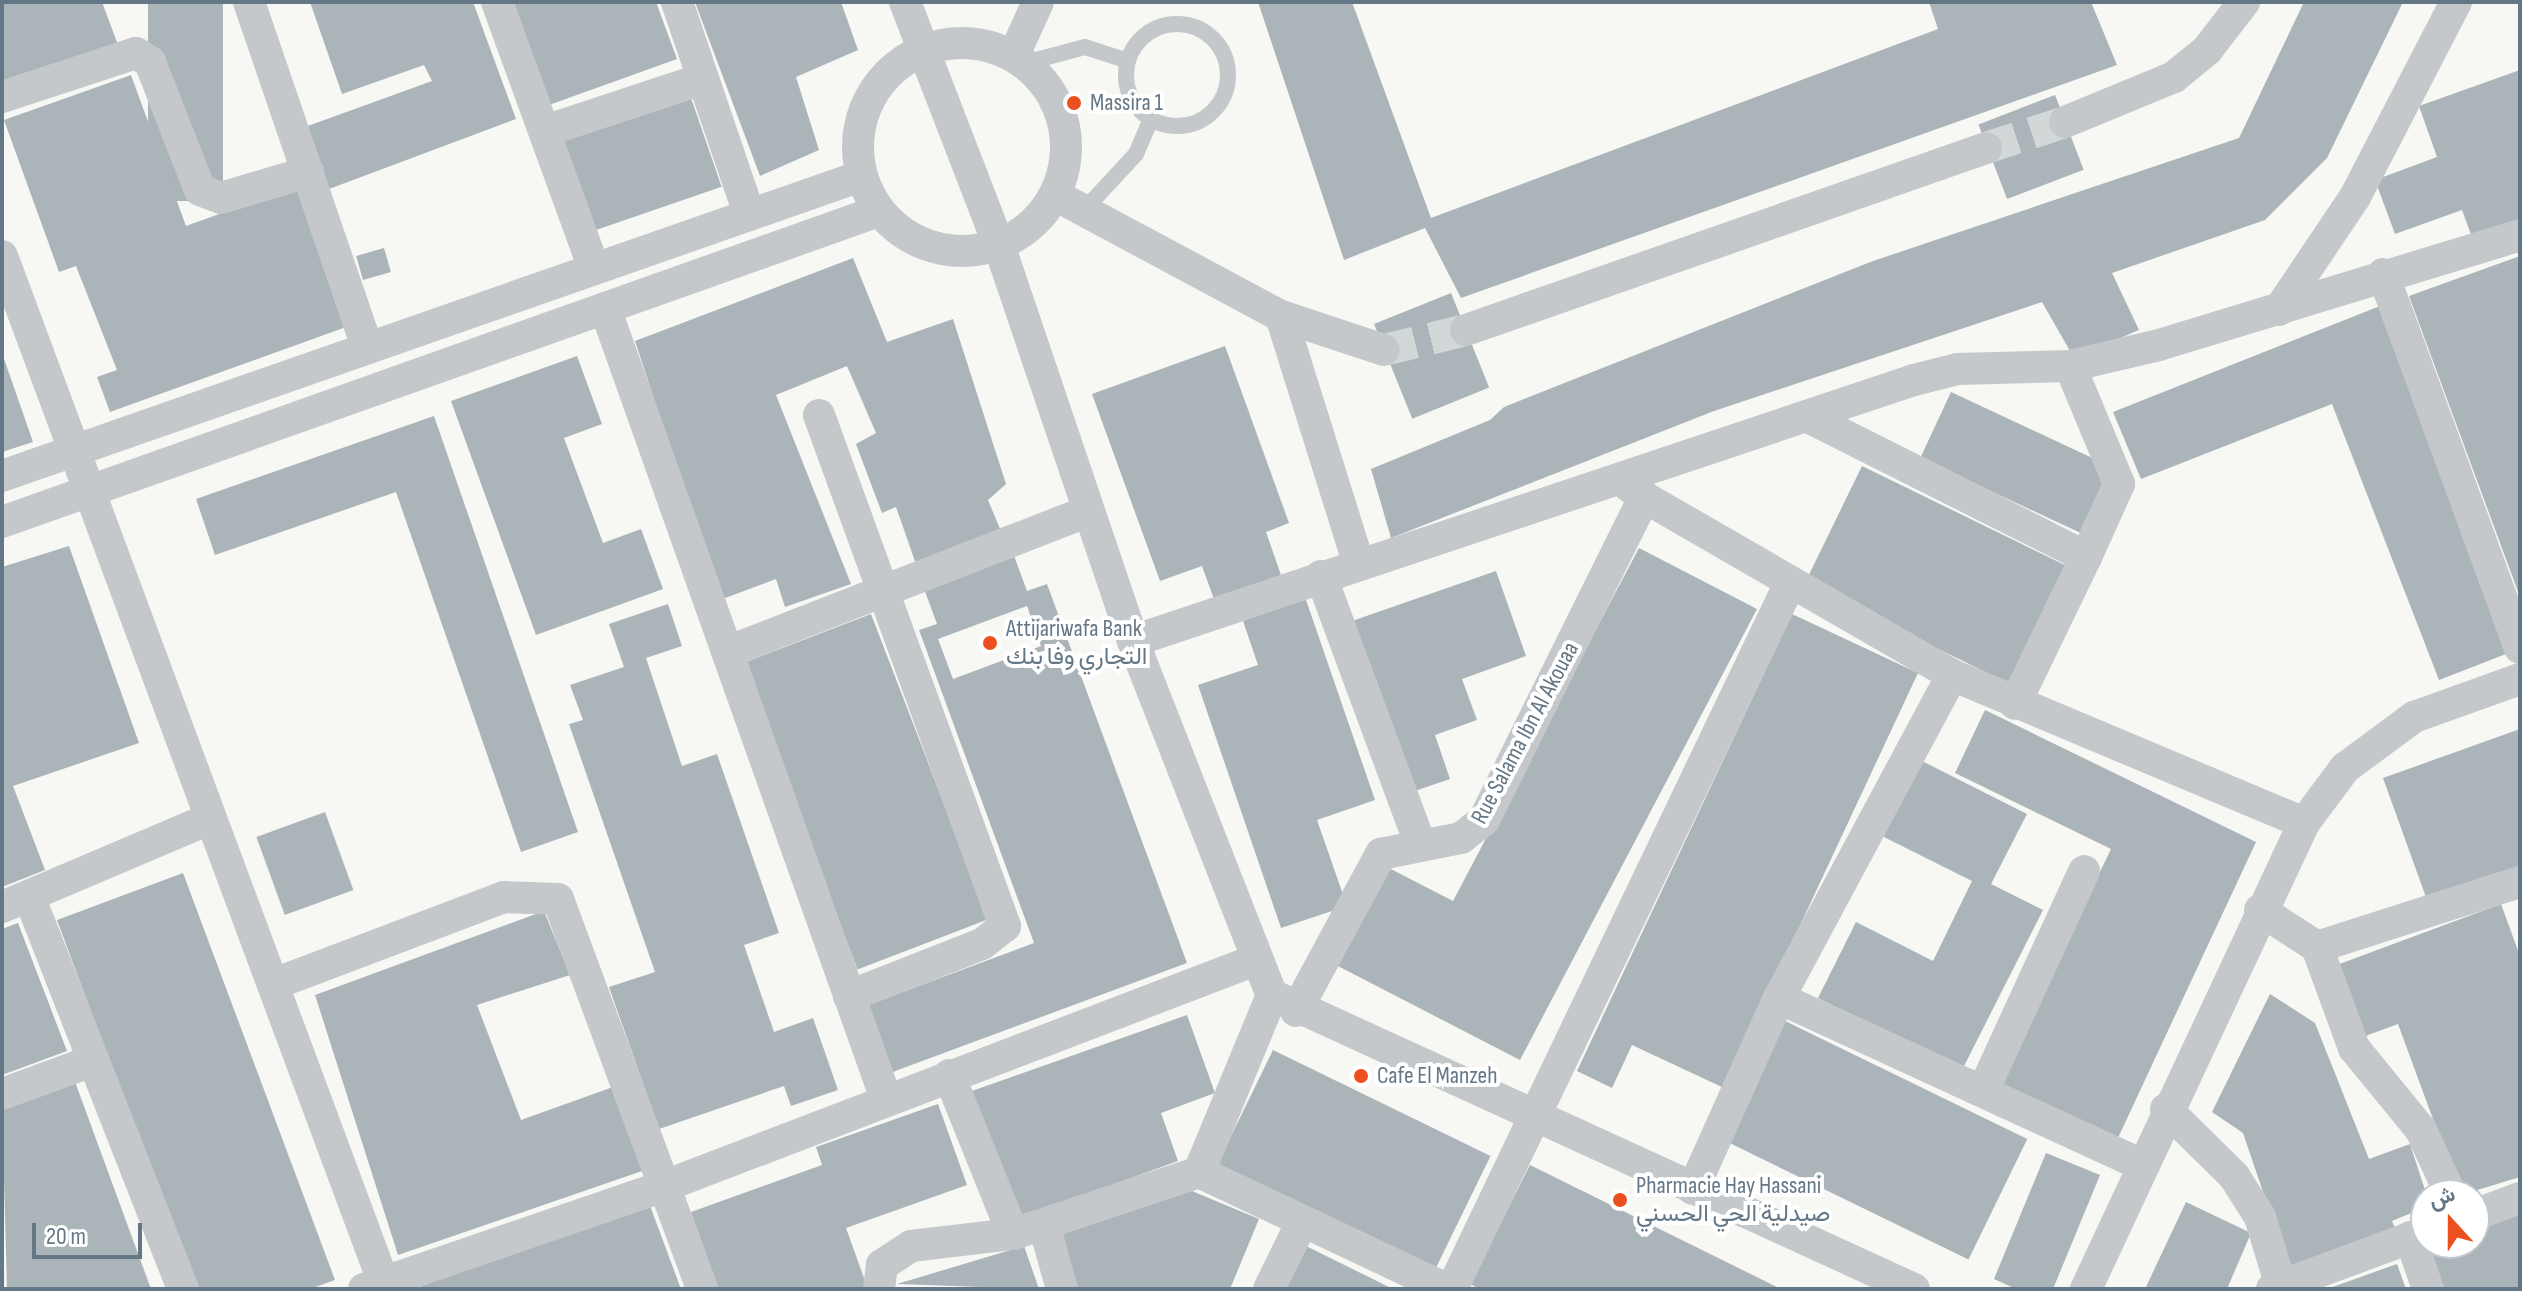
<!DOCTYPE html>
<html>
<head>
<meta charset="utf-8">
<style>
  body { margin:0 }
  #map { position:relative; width:2522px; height:1291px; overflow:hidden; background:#f7f7f4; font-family:"Sofia Sans Condensed",Vazirmatn,sans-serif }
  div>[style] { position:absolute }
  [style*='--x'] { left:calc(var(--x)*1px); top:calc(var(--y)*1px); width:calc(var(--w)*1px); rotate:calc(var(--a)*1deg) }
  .building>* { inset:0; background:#abb4b9; transform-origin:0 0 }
  .minor-tunnel>* { height:32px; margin-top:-16px; transform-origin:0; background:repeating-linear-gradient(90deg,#d2d7d8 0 32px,transparent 0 48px) }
  .service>* { height:16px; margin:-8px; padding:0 8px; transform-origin:8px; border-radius:8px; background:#c4c8cb }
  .service>.ring { margin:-8px; padding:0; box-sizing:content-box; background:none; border:16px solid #c4c8cb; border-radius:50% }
  .minor>* { height:32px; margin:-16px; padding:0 16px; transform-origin:16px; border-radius:16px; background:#c4c8cb }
  .minor>.ring { margin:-16px; padding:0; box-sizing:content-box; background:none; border:32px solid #c4c8cb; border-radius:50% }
  .dots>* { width:22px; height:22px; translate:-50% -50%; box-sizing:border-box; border:4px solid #fff; border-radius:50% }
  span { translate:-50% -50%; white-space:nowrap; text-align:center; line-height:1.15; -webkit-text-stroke:8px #fff; paint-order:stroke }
  .poi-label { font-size:24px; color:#647786 }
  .left { translate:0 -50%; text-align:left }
  .street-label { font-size:24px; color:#647786 }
  .frame { position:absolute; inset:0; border:4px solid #647786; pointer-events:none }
  .north { position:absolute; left:2410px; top:1179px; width:80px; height:80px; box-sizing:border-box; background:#fff; border:2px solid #c1c9cf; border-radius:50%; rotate:339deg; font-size:22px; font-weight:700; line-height:32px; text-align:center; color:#647786 }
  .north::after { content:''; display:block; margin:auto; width:28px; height:36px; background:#ec501f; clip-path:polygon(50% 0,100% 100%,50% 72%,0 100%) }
  .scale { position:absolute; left:32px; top:1223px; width:110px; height:36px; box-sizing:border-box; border:4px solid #647786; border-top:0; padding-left:10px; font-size:24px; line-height:28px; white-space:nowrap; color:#647786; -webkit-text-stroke:6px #fff; paint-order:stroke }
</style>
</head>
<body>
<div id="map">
  <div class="building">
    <i style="clip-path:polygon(2px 2px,102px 2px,118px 45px,2px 86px)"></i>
    <i style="left:148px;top:2px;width:75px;height:199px"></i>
    <i style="clip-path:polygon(310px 2px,473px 2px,516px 119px,329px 189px,305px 127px,432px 81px,424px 65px,342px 94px)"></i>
    <i style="clip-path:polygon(511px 2px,656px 2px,677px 59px,549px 105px)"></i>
    <i style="clip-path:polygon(695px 2px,841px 2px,858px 50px,796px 77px,819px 150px,760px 176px)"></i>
    <i style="clip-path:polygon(1258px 2px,1352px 2px,1431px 218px,1938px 29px,1929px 2px,2091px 2px,2117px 65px,1461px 298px,1425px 228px,1344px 260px)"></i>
    <i style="clip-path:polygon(2304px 2px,2403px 2px,2327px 158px,2265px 220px,2112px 273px,2139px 330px,2074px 358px,2042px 302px,1714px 411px,1391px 538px,1371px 469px,1490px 420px,1504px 407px,1873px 261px,2239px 138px)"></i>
    <i style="clip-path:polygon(2520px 70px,2520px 223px,2473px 240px,2462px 210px,2395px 234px,2375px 180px,2437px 157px,2419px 106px)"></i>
    <i style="clip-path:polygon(131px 75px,186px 226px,300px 185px,349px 326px,110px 412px,97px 377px,117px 370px,76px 266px,59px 272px,4px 120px)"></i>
    <i style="left:690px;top:95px;width:97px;height:135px;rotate:71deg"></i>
    <i style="left:2055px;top:95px;width:80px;height:82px;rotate:69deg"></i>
    <i style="left:384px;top:248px;width:25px;height:29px;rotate:74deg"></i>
    <i style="clip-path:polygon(2520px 256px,2520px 597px,2409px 296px)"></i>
    <i style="clip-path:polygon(853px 258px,887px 342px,953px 319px,1006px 484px,988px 500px,1003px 536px,917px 567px,896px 507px,882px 513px,856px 444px,876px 433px,847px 366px,776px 395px,851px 584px,785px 607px,776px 579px,720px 600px,635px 341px)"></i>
    <i style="left:1451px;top:293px;width:102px;height:83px;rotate:68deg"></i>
    <i style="clip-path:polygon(2380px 306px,2506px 654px,2439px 680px,2332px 404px,2141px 479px,2113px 412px)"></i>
    <i style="clip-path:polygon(1225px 346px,1289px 523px,1266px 532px,1282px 578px,1215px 602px,1202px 566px,1160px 581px,1092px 394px)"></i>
    <i style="clip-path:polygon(2px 353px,33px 442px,2px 452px)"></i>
    <i style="clip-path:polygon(577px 356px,602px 424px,564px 438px,603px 543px,641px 529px,663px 589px,536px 635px,451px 401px)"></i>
    <i style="left:1951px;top:392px;width:176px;height:73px;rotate:25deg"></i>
    <i style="clip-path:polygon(434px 416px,578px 832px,521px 852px,396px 492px,215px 555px,196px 499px)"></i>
    <i style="left:1862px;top:466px;width:228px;height:131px;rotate:26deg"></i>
    <i style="clip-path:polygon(69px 546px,139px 743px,13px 786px,45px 870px,2px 887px,2px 567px)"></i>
    <i style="clip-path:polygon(1639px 548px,1757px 609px,1520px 1060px,1334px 964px,1385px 866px,1453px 901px)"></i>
    <i style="clip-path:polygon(evenodd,1013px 553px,1027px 591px,1047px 584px,1187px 963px,890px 1073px,865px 1006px,1034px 943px,919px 630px,937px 624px,923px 586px,1013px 553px,1027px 606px,1041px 646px,953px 679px,938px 639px,1027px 606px)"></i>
    <i style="clip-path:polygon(1496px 571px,1526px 656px,1462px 679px,1477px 720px,1435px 735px,1450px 779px,1412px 792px,1352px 621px)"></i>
    <i style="clip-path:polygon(1305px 597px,1375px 800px,1317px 820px,1347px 906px,1281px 928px,1198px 685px,1258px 665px,1242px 618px)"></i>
    <i style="clip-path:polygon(668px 604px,682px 646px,646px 658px,682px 766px,717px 754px,779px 933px,744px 945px,774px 1032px,813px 1018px,838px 1090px,791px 1106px,784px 1086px,659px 1129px,609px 987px,655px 972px,569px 724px,583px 720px,570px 685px,624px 667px,609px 624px)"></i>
    <i style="left:871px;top:614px;width:327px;height:140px;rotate:69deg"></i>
    <i style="clip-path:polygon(1792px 614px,1918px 673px,1724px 1088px,1632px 1045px,1612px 1088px,1577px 1071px)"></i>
    <i style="clip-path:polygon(1985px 710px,2256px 842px,2117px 1140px,1998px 1083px,2111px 849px,1955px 773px)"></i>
    <i style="clip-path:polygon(2520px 729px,2520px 866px,2427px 900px,2383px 778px)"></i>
    <i style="clip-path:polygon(1918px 759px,2027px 814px,1991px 884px,2043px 910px,1962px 1070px,1818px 998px,1856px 922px,1933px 961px,1972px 881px,1880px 835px)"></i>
    <i style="left:325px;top:812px;width:83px;height:73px;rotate:70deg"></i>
    <i style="clip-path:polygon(183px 873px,335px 1280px,310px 1289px,194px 1289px,57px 920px)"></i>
    <i style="clip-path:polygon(2501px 904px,2520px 956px,2520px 1177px,2461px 1195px,2398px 1024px,2360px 1038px,2334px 966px)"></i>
    <i style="clip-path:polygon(544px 911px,570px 975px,477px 1005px,521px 1120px,613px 1087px,642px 1171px,398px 1255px,315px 995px)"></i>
    <i style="clip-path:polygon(18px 923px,67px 1051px,2px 1075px,2px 929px)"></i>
    <i style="clip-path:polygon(2270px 994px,2315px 1023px,2369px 1159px,2410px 1144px,2426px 1193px,2426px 1207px,2392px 1221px,2396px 1231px,2290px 1271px,2243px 1133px,2212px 1112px)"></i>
    <i style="clip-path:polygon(1187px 1015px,1215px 1093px,1161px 1113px,1178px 1161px,1015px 1220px,969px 1092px)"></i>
    <i style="left:1781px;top:1019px;width:274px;height:134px;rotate:26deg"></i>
    <i style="left:1273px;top:1050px;width:242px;height:127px;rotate:26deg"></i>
    <i style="clip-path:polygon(74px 1079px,151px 1289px,7px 1289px,2px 1105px)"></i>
    <i style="clip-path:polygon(938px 1104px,967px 1185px,846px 1228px,868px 1289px,718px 1289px,691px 1212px,822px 1165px,816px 1147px)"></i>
    <i style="clip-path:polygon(2046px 1153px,2100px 1175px,2053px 1289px,2016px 1289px,1994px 1279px)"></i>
    <i style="clip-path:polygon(1530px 1165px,1781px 1289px,1480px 1289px,1470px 1284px)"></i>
    <i style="clip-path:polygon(1180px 1186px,1259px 1219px,1230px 1289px,1075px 1289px,1054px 1231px)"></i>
    <i style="clip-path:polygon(2186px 1202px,2251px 1233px,2227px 1289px,2145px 1289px)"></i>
    <i style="clip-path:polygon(649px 1203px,681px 1289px,422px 1289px,421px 1286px)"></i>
    <i style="clip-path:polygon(2520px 1212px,2520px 1289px,2440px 1289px,2424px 1246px,2474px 1243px,2474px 1228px)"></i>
    <i style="clip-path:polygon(1302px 1244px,1393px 1289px,1280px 1289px)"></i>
    <i style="clip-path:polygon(1024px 1246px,1039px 1289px,897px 1284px)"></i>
    <i style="clip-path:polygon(2397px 1264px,2406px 1289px,2327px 1289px)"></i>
  </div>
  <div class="minor-tunnel">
    <i style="--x:1986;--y:148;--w:83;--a:-18.2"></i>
    <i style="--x:1384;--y:350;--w:84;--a:-13.7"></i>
  </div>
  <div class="service">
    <i class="ring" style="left:1126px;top:24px;width:86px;height:86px"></i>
    <i style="--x:1025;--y:63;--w:62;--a:-14.9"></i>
    <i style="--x:1085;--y:47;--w:45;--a:18"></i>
    <i style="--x:1085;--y:209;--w:75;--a:-47.2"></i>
    <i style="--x:1136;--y:154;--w:38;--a:-67"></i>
  </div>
  <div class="minor">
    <i style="--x:249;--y:2;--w:365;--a:71.1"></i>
    <i style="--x:497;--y:2;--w:281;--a:70"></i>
    <i style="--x:677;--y:2;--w:224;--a:71.2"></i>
    <i style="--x:905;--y:2;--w:261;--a:68.9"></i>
    <i style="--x:999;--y:245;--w:418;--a:71.3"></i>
    <i style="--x:1133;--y:641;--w:380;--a:68.6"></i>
    <i style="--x:1272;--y:995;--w:706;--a:24.61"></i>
    <i class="ring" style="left:858px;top:43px;width:176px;height:176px"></i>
    <i style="--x:1014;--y:55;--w:58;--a:-65.6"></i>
    <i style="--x:2;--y:97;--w:141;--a:-18.2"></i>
    <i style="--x:136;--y:53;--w:17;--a:33"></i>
    <i style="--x:150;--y:62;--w:137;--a:68.7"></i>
    <i style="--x:200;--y:190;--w:22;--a:21"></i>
    <i style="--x:221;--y:198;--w:91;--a:-16.6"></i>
    <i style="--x:2065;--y:122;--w:118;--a:-22.4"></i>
    <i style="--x:2174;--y:77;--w:43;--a:-39.3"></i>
    <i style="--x:2207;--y:50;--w:61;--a:-52.4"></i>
    <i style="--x:545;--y:131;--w:165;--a:-18.3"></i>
    <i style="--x:1055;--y:195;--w:256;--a:28.2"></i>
    <i style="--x:1281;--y:316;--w:108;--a:18.3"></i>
    <i style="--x:2;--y:256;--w:1102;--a:69.61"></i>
    <i style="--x:2383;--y:274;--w:398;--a:69.9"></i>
    <i style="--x:605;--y:308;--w:839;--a:70.44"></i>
    <i style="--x:2279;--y:310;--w:136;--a:-56.1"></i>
    <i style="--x:2355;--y:197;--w:220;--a:-62.6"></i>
    <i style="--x:1281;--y:316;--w:258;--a:72.6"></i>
    <i style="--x:1466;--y:330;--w:551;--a:-19.29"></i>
    <i style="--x:2070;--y:366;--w:128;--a:67.4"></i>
    <i style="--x:2119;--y:484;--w:80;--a:114.3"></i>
    <i style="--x:819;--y:415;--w:544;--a:70"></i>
    <i style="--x:1005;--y:926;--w:29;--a:142"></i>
    <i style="--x:982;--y:944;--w:143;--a:158.6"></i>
    <i style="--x:1812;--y:419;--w:307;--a:26.7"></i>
    <i style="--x:2086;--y:557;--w:163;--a:115.8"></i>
    <i style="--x:2;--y:476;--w:910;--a:-19.25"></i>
    <i style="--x:1644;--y:497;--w:356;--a:30"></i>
    <i style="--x:1952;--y:675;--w:382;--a:22.8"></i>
    <i style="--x:2;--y:522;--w:931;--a:-19.53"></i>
    <i style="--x:1321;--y:576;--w:286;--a:69.7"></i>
    <i style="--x:1133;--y:641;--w:823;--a:-18.48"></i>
    <i style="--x:1914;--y:380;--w:44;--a:-14.3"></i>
    <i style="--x:1957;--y:369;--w:113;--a:-1.5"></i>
    <i style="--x:2070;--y:366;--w:91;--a:-13.3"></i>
    <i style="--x:2159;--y:345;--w:377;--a:-16.9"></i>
    <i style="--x:727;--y:652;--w:388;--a:-21.3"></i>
    <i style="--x:29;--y:896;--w:422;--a:68.6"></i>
    <i style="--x:2;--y:907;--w:225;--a:-23"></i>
    <i style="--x:2260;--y:910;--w:68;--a:33"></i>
    <i style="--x:2317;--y:947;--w:213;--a:-17.8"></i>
    <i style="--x:2317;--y:947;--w:108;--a:69.9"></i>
    <i style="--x:2354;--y:1048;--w:106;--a:50.7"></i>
    <i style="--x:2421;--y:1130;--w:72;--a:65.2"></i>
    <i style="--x:274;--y:984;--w:246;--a:-20.7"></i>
    <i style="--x:504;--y:897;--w:54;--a:2.1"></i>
    <i style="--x:558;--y:899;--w:416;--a:69.7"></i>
    <i style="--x:1272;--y:995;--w:191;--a:112.4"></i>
    <i style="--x:1199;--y:1172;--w:273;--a:25.3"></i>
    <i style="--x:1779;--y:998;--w:397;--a:24.7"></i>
    <i style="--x:1296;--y:1011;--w:179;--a:-61.6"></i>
    <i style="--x:1381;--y:854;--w:82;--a:-11.3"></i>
    <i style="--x:1461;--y:838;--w:29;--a:-38"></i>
    <i style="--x:1484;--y:820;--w:360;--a:-63.6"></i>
    <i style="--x:1644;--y:497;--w:19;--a:-144"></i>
    <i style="--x:949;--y:1075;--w:171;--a:68.1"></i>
    <i style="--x:1983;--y:1091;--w:242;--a:-65.3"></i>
    <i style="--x:2;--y:1094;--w:96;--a:-20.1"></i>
    <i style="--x:2166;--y:1109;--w:95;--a:44.6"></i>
    <i style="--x:2234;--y:1176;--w:49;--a:57.6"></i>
    <i style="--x:2260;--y:1217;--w:72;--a:73.1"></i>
    <i style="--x:1693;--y:1189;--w:209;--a:-65.8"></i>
    <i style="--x:1779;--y:998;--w:366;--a:-61.8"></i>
    <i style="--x:2474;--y:1215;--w:49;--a:-20.3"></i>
    <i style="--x:1044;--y:1225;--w:66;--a:74.3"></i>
    <i style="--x:2410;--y:1237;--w:55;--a:70.9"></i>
    <i style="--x:364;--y:1289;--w:315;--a:-18.9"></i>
    <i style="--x:662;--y:1187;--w:633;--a:-20.93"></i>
    <i style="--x:879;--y:1289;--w:24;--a:-83"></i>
    <i style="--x:882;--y:1265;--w:35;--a:-33"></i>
    <i style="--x:911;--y:1246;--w:103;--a:-6.7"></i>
    <i style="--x:1013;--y:1234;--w:196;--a:-18.4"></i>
    <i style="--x:1269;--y:1289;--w:72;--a:-63.8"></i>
    <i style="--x:1452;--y:1289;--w:781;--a:-64.42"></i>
    <i style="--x:2086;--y:1289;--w:514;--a:-64.93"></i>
    <i style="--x:2304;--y:823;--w:69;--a:-53.3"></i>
    <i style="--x:2345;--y:768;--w:86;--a:-36.5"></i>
    <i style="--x:2414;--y:717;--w:113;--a:-19.7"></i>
    <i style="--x:2272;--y:1289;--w:164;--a:-20.3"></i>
  </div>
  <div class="dots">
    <i style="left:1074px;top:103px;background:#ec501f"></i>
    <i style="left:990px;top:643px;background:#ec501f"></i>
    <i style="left:1361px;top:1076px;background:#ec501f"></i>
    <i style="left:1620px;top:1200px;background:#ec501f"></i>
  </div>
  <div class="poi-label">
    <span class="left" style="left:1090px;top:103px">Massira 1</span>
    <span class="left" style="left:1006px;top:643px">Attijariwafa Bank<br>التجاري وفا بنك</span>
    <span class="left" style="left:1377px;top:1076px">Cafe El Manzeh</span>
    <span class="left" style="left:1636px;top:1200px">Pharmacie Hay Hassani<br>صيدلية الحي الحسني</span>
  </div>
  <div class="street-label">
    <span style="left:1525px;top:733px;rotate:-62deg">Rue Salama Ibn Al Akouaa</span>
  </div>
  <div class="frame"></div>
  <div class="north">ش</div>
  <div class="scale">20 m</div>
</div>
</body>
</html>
